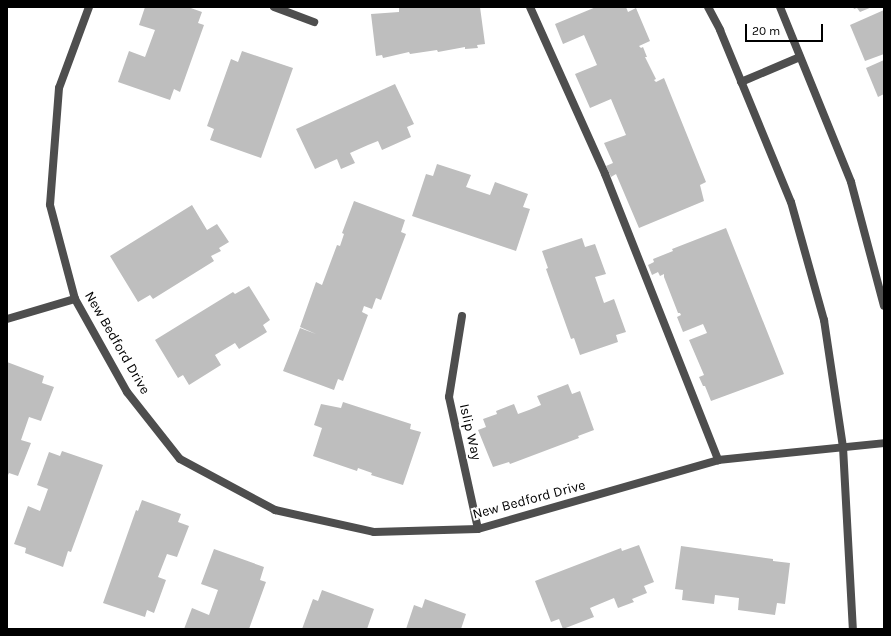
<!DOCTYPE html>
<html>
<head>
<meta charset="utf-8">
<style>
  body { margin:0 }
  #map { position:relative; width:891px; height:636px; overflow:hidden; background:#fff; font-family:Karla,sans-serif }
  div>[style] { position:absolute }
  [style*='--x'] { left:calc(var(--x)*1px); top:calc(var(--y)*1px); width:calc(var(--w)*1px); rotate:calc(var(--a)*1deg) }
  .building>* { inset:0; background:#bebebe }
  .service>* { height:8px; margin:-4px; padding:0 4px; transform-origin:4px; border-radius:4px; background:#4e4e4e }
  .minor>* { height:8px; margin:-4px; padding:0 4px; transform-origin:4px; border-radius:4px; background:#4e4e4e }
  .tertiary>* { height:8px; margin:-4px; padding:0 4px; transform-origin:4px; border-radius:4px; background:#4e4e4e }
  span { translate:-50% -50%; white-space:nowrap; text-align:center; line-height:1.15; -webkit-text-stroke:4px #fff; paint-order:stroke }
  .street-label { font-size:14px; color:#000 }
  .frame { position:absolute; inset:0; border:8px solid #000; pointer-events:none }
  .scale { position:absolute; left:745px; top:24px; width:78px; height:18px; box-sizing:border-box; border:2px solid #000; border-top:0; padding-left:5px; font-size:12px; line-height:14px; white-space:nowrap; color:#000; -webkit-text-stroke:3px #fff; paint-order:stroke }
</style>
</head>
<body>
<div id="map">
  <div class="building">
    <i style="clip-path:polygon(145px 7px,188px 7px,202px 12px,198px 23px,204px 25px,180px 92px,174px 89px,170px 100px,118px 82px,129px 51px,145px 57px,155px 30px,139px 25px)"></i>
    <i style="clip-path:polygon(399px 7px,480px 7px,485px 44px,477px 45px,478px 48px,465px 49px,465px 47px,438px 52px,437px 50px,410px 54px,409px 52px,383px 58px,382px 55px,376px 56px,371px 14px,399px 12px)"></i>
    <i style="clip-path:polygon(596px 7px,626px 7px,628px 12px,636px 8px,650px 41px,639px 46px,641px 48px,643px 47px,647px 57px,645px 57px,656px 79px,654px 80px,656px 82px,664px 78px,706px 182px,700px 185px,704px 201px,639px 228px,616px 174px,611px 177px,606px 166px,613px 163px,604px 143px,626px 135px,611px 99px,590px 108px,575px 74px,597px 65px,584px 35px,563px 44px,555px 24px)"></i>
    <i style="clip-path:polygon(853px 7px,872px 7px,860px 12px,857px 8px,854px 9px)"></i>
    <i style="clip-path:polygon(884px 10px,884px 54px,865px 61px,850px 25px)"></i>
    <i style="clip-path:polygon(242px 51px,293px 68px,261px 158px,210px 140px,214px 129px,207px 126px,231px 59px,238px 62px)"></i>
    <i style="clip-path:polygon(884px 60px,884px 94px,878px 97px,866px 68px)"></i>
    <i style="clip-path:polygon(395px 84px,414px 124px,407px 127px,411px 137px,382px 150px,378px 141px,368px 145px,350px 153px,355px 163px,341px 169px,337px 159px,315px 169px,296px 129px)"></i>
    <i style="clip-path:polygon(437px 164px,471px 175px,466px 187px,490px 195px,495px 182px,528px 194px,523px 207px,530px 209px,516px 251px,412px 216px,426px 174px,433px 176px)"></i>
    <i style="clip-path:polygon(354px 201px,405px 220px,401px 232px,406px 234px,381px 300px,376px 298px,372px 309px,364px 306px,362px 312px,368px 315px,343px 381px,338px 379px,334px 390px,283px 371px,300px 328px,316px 334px,300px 327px,316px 282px,322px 285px,337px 245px,340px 246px,344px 234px,342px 233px)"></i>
    <i style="clip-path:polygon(192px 205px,207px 230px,217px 224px,229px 242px,219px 248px,221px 251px,211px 256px,214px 261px,153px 299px,150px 295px,138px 302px,110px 256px)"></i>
    <i style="clip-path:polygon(726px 228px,784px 374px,711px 401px,705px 386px,703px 386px,699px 377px,704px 375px,689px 340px,707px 333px,703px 324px,683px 332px,677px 317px,681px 315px,680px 313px,678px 313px,664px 277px,664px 274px,660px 276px,658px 272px,652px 275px,648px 265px,654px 262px,653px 259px,673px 251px,672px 249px)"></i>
    <i style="clip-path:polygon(582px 238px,585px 247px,595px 244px,606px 274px,595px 277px,604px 303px,614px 299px,626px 332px,616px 335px,618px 342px,580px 355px,574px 338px,571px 339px,546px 269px,548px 268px,542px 251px)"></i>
    <i style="clip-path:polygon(249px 286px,270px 320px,263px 325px,267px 332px,239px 349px,235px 343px,215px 355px,221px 365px,189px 385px,183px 375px,178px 378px,155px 340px,233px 292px,235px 294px)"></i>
    <i style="clip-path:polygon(7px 362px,44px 376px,42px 383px,54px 387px,41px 421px,29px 417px,21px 440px,31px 443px,18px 476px,9px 473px,7px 477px)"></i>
    <i style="clip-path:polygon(568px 384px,572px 394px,580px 391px,594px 430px,578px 436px,579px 438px,510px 464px,509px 462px,493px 467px,478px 430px,486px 427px,483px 419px,497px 414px,496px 411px,514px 404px,518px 414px,529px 410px,541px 405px,537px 396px)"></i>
    <i style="clip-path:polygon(343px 402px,411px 424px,410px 429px,421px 432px,403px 485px,371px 475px,372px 473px,358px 468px,357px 471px,313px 456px,322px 428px,314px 425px,321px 404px,341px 408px)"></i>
    <i style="clip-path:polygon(62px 451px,103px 465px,71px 552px,68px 551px,63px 567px,25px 553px,26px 548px,14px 544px,28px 506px,40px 511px,48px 489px,37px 485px,49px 452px,60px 456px)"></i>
    <i style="clip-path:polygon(142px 500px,181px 514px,178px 522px,189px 526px,177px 557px,167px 554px,158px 577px,166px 580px,154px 613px,147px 610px,145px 617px,103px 603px,136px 510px,138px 511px)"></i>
    <i style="clip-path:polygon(639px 545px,654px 582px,644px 586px,647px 593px,632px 599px,634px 602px,618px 608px,614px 598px,590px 608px,594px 617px,563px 629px,559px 619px,551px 622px,535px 581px,621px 548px,622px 551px)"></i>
    <i style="clip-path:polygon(681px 546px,773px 559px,773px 561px,790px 563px,785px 604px,777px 603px,775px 615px,738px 610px,739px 598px,715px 595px,714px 604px,682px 600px,683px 590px,675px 589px)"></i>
    <i style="clip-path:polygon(214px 549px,264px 567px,260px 580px,266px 582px,249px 629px,184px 629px,192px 608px,209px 615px,218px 590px,201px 584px)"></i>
    <i style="clip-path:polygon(322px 590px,374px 609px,367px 629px,302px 629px,313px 599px,318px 601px)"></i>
    <i style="clip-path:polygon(425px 599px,466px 614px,461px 629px,406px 629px,414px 605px,422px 608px)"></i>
  </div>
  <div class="service">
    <i style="--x:530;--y:7;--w:183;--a:65.8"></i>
    <i style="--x:605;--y:174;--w:308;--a:68.4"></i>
  </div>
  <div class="minor">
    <i style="--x:89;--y:7;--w:86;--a:110.3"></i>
    <i style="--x:59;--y:88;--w:117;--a:94.4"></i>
    <i style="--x:50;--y:205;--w:97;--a:75.1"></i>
    <i style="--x:75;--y:299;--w:107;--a:60.8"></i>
    <i style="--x:127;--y:392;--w:85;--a:51.7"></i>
    <i style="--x:180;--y:459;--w:108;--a:28.2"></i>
    <i style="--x:275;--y:510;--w:101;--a:12.5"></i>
    <i style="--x:374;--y:532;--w:104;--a:-1.7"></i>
    <i style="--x:478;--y:529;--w:250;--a:-16"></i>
    <i style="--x:718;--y:460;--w:167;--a:-5.8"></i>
    <i style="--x:274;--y:7;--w:43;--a:20.6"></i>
    <i style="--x:462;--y:316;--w:82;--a:99.1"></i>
    <i style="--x:449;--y:397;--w:135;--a:77.6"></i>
    <i style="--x:7;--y:319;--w:71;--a:-16.4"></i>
  </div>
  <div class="tertiary">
    <i style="--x:708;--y:7;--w:26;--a:62"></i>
    <i style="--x:720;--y:30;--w:186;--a:67.6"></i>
    <i style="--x:791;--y:202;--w:123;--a:74.4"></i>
    <i style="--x:824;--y:320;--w:128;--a:81.5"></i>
    <i style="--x:843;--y:447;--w:182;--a:86.9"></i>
    <i style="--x:780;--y:7;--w:189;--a:67.9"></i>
    <i style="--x:851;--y:182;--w:128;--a:75.1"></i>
    <i style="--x:741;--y:82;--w:64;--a:-23"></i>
  </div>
  <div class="street-label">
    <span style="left:117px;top:343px;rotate:60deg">New Bedford Drive</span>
    <span style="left:470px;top:432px;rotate:77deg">Islip Way</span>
    <span style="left:529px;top:500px;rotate:-15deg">New Bedford Drive</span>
  </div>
  <div class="frame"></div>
  <div class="scale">20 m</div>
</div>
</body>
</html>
